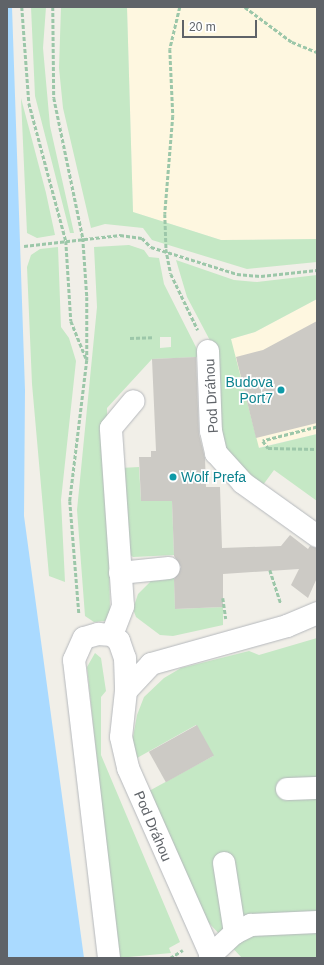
<!DOCTYPE html>
<html>
<head>
<meta charset="utf-8">
<style>
  body { margin:0 }
  #map { position:relative; width:324px; height:965px; overflow:hidden; background:#f1efe8; font-family:Helvetica,sans-serif }
  div>[style] { position:absolute }
  [style*='--x'] { left:calc(var(--x)*1px); top:calc(var(--y)*1px); width:calc(var(--w)*1px); rotate:calc(var(--a)*1deg) }
  .commercial>* { inset:0; background:#fef7e0 }
  .green>* { inset:0; background:#c5e8c5 }
  .water>* { inset:0; background:#aadaff }
  .building>* { inset:0; background:#cccac5; transform-origin:0 0 }
  .path>* { height:2.5px; margin-top:-1.25px; transform-origin:0; background:repeating-linear-gradient(90deg,#9cc7a9 0 4px,transparent 0 6px) }
  .roads { filter:drop-shadow(0 0 1px #b5b8bc) drop-shadow(0 0 1px #b5b8bc) }
  .minor>* { height:22px; margin:-11px; padding:0 11px; transform-origin:11px; border-radius:11px; background:#fff }
  .dots>* { width:11px; height:11px; translate:-50% -50%; box-sizing:border-box; border:2px solid #fff; border-radius:50% }
  span { translate:-50% -50%; white-space:nowrap; text-align:center; line-height:1.15; -webkit-text-stroke:3.5px #fff; paint-order:stroke }
  .culture-label { font-size:14px; color:#0d838f }
  .right { translate:-100% -50%; text-align:right }
  .left { translate:0 -50%; text-align:left }
  .street-label { font-size:14px; color:#5f6368 }
  .frame { position:absolute; inset:0; border:8px solid #5f6368; pointer-events:none }
  .scale { position:absolute; left:182px; top:20px; width:75px; height:18px; box-sizing:border-box; border:2px solid #5f6368; border-top:0; padding-left:5px; font-size:12px; line-height:14px; white-space:nowrap; color:#5f6368; -webkit-text-stroke:3px #fff; paint-order:stroke }
</style>
</head>
<body>
<div id="map">
  <div class="commercial">
    <i style="clip-path:polygon(127px 7px,317px 7px,317px 239px,221px 240px,133px 212px)"></i>
    <i style="clip-path:polygon(317px 299px,317px 434px,247px 450px,231px 339px,255px 332px)"></i>
  </div>
  <div class="green">
    <i style="clip-path:polygon(31px 7px,46px 7px,43px 48px,50px 126px,74px 233px,70px 233px,35px 96px)"></i>
    <i style="clip-path:polygon(61px 7px,127px 7px,133px 212px,221px 240px,317px 239px,317px 262px,247px 269px,152px 240px,143px 228px,105px 224px,91px 228px,63px 108px,59px 68px)"></i>
    <i style="clip-path:polygon(21px 98px,46px 193px,55px 235px,37px 238px,27px 233px)"></i>
    <i style="clip-path:polygon(evenodd,129px 245px,144px 250px,149px 257px,159px 258px,164px 284px,201px 357px,152px 359px,107px 408px,110px 613px,105px 621px,94px 622px,85px 616px,77px 510px,97px 307px,94px 247px,129px 245px,160px 337px,171px 337px,171px 347px,160px 348px,160px 337px)"></i>
    <i style="clip-path:polygon(58px 247px,61px 327px,69px 338px,76px 361px,61px 500px,65px 582px,49px 576px,32px 384px,27px 267px,31px 255px,40px 249px)"></i>
    <i style="clip-path:polygon(176px 260px,234px 280px,257px 282px,317px 275px,317px 299px,255px 332px,231px 339px,259px 448px,317px 434px,317px 501px,274px 470px,263px 485px,240px 469px,226px 449px,220px 436px,215px 350px,187px 297px)"></i>
    <i style="clip-path:polygon(139px 467px,141px 501px,172px 501px,174px 555px,133px 557px,124px 550px,120px 468px)"></i>
    <i style="clip-path:polygon(174px 570px,175px 609px,223px 607px,223px 625px,173px 636px,160px 635px,136px 617px,133px 609px,138px 594px,151px 581px,165px 580px)"></i>
    <i style="clip-path:polygon(317px 638px,317px 958px,242px 958px,207px 921px,149px 791px,213px 756px,196px 725px,137px 758px,132px 743px,137px 715px,144px 697px,164px 678px,181px 668px,249px 651px,259px 655px)"></i>
    <i style="clip-path:polygon(95px 653px,101px 658px,106px 691px,101px 697px,101px 755px,180px 942px,169px 948px,171px 953px,118px 958px,87px 667px)"></i>
  </div>
  <div class="water">
    <i style="clip-path:polygon(7px 7px,12px 7px,25px 390px,24px 516px,84px 958px,7px 958px)"></i>
  </div>
  <div class="building">
    <i style="clip-path:polygon(317px 321px,317px 423px,256px 438px,236px 357px,263px 350px)"></i>
    <i style="clip-path:polygon(196px 357px,199px 434px,205px 458px,206px 487px,220px 487px,222px 548px,281px 546px,290px 535px,308px 549px,310px 546px,317px 548px,317px 578px,308px 598px,291px 585px,299px 569px,223px 574px,223px 607px,175px 609px,174px 579px,181px 567px,174px 556px,172px 501px,141px 501px,139px 457px,151px 457px,151px 451px,156px 451px,152px 359px)"></i>
    <i style="left:197px;top:725px;width:35px;height:55px;rotate:61deg"></i>
  </div>
  <div class="path">
    <i style="--x:22;--y:7;--w:96;--a:85.8"></i>
    <i style="--x:29;--y:103;--w:143;--a:75"></i>
    <i style="--x:66;--y:241;--w:80;--a:86.4"></i>
    <i style="--x:71;--y:321;--w:40;--a:68"></i>
    <i style="--x:53;--y:7;--w:91;--a:89.4"></i>
    <i style="--x:54;--y:98;--w:143;--a:78.3"></i>
    <i style="--x:83;--y:238;--w:59;--a:86.1"></i>
    <i style="--x:87;--y:297;--w:63;--a:90"></i>
    <i style="--x:87;--y:360;--w:142;--a:96.9"></i>
    <i style="--x:70;--y:501;--w:113;--a:85.4"></i>
    <i style="--x:180;--y:7;--w:43;--a:103.4"></i>
    <i style="--x:170;--y:49;--w:67;--a:87.4"></i>
    <i style="--x:173;--y:116;--w:98;--a:94.7"></i>
    <i style="--x:165;--y:214;--w:35;--a:88"></i>
    <i style="--x:166;--y:249;--w:25;--a:79"></i>
    <i style="--x:171;--y:274;--w:62;--a:64.3"></i>
    <i style="--x:245;--y:7;--w:59;--a:36.7"></i>
    <i style="--x:292;--y:42;--w:27;--a:22"></i>
    <i style="--x:24;--y:246;--w:97;--a:-6.5"></i>
    <i style="--x:120;--y:235;--w:22;--a:8"></i>
    <i style="--x:142;--y:238;--w:13;--a:45"></i>
    <i style="--x:151;--y:247;--w:90;--a:17.4"></i>
    <i style="--x:237;--y:274;--w:24;--a:5"></i>
    <i style="--x:261;--y:276;--w:56;--a:-6.1"></i>
    <i style="--x:130;--y:338;--w:23;--a:-2"></i>
    <i style="--x:317;--y:427;--w:56;--a:165.5"></i>
    <i style="--x:263;--y:441;--w:9;--a:54"></i>
    <i style="--x:268;--y:448;--w:49;--a:1.2"></i>
    <i style="--x:270;--y:570;--w:35;--a:72"></i>
    <i style="--x:223;--y:598;--w:21;--a:82"></i>
    <i style="--x:170;--y:958;--w:15;--a:-32"></i>
  </div>
  <div class="roads">
    <div class="minor">
      <i style="--x:208;--y:351;--w:80;--a:87.9"></i>
      <i style="--x:211;--y:431;--w:23;--a:77"></i>
      <i style="--x:216;--y:453;--w:40;--a:48"></i>
      <i style="--x:243;--y:483;--w:91;--a:35.6"></i>
      <i style="--x:120;--y:573;--w:49;--a:-5.8"></i>
      <i style="--x:112;--y:635;--w:31;--a:-69"></i>
      <i style="--x:123;--y:606;--w:178;--a:-93.9"></i>
      <i style="--x:111;--y:428;--w:35;--a:-50"></i>
      <i style="--x:126;--y:691;--w:37;--a:-47"></i>
      <i style="--x:151;--y:664;--w:141;--a:-15.6"></i>
      <i style="--x:287;--y:626;--w:33;--a:-23"></i>
      <i style="--x:287;--y:789;--w:30;--a:-2"></i>
      <i style="--x:224;--y:863;--w:71;--a:81.1"></i>
      <i style="--x:210;--y:956;--w:34;--a:-43"></i>
      <i style="--x:235;--y:933;--w:18;--a:-27"></i>
      <i style="--x:251;--y:925;--w:66;--a:-2.6"></i>
      <i style="--x:109;--y:958;--w:300;--a:-96.7"></i>
      <i style="--x:74;--y:660;--w:24;--a:-66"></i>
      <i style="--x:84;--y:638;--w:15;--a:-16"></i>
      <i style="--x:98;--y:634;--w:14;--a:4"></i>
      <i style="--x:112;--y:635;--w:9;--a:41"></i>
      <i style="--x:119;--y:641;--w:18;--a:71"></i>
      <i style="--x:125;--y:658;--w:33;--a:88"></i>
      <i style="--x:126;--y:691;--w:46;--a:96.2"></i>
      <i style="--x:121;--y:737;--w:32;--a:77"></i>
      <i style="--x:128;--y:768;--w:208;--a:66.1"></i>
    </div>
  </div>
  <div class="dots">
    <i style="left:281px;top:390px;background:#0f9aa8"></i>
    <i style="left:173px;top:477px;background:#0f9aa8"></i>
  </div>
  <div class="culture-label">
    <span class="right" style="left:273px;top:390px">Budova<br>Port7</span>
    <span class="left" style="left:181px;top:477px">Wolf Prefa</span>
  </div>
  <div class="street-label">
    <span style="left:211px;top:396px;rotate:-93deg">Pod Dráhou</span>
    <span style="left:153px;top:826px;rotate:67deg">Pod Dráhou</span>
  </div>
  <div class="frame"></div>
  <div class="scale">20 m</div>
</div>
</body>
</html>
